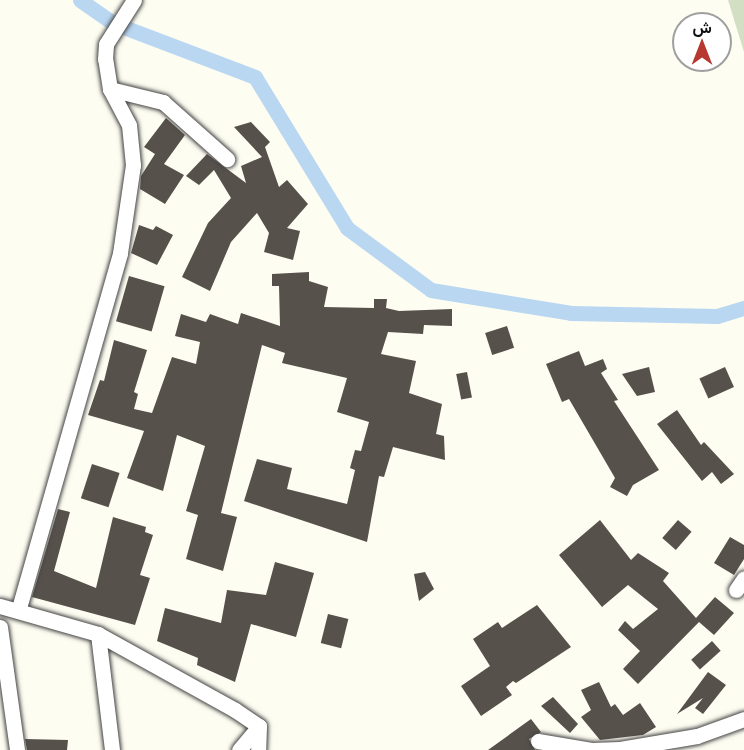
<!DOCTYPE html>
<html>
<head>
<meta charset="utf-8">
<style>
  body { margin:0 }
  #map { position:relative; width:744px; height:750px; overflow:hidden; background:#fefdf2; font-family:Literata,Vazirmatn,serif }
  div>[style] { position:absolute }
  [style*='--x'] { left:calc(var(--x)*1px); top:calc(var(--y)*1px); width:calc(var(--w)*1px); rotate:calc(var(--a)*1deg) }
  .cemetery>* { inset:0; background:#d3dfc3 }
  .canal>* { height:15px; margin:-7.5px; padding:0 7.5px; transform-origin:7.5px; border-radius:7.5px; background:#bad7f2 }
  .building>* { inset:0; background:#57514c; transform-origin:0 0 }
  .roads { filter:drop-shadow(0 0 2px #424242) drop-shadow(0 0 2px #424242) }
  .minor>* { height:15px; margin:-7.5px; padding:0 7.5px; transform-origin:7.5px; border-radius:7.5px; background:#fff }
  span { translate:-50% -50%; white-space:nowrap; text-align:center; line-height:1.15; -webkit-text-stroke:6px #fff; paint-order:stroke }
  .north { position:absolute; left:672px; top:12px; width:60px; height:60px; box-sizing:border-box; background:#fff; border:2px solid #9f9f9f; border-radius:50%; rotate:0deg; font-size:16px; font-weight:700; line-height:24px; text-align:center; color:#0f0f0f }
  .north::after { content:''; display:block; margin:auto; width:21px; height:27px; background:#b63830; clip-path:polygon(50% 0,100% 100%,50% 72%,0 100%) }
</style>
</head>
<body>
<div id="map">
  <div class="cemetery">
    <i style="clip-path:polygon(728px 0,744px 0,744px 52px)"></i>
  </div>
  <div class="canal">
    <i style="--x:80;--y:0;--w:40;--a:34.9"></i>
    <i style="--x:113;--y:23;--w:152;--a:20.8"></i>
    <i style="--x:255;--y:77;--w:177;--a:58.6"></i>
    <i style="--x:347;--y:228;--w:104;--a:36.4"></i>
    <i style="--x:431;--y:290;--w:142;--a:9.3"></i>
    <i style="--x:571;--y:313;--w:146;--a:1.2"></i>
    <i style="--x:717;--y:316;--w:28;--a:-17"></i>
  </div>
  <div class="building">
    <i style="clip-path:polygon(166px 118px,185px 135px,164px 164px,184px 175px,165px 204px,140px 189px,141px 176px,155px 154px,144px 147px)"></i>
    <i style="clip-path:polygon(251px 122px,270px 142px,265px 147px,279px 187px,287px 180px,308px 204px,287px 228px,300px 231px,293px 260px,264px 252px,269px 233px,257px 213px,231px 242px,210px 291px,182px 277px,208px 223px,231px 198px,214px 170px,199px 185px,186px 176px,207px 154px,246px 183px,241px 166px,262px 157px,234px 127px)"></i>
    <i style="clip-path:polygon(139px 225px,153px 230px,156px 226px,173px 235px,157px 265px,131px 253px)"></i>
    <i style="clip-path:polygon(309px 272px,309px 281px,328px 287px,324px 307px,374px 308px,374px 299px,387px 299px,386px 308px,399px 311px,452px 309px,452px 326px,424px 325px,423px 334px,388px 332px,381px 354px,416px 361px,409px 393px,442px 404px,436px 434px,444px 436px,445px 460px,393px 447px,384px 477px,379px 476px,367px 542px,244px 501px,257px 459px,292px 468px,287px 489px,347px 504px,355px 470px,350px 468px,355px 450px,361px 451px,369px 422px,337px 412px,347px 378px,282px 363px,285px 353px,262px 345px,221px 513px,237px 517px,223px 571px,186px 559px,198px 515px,186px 511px,205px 446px,177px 435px,163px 491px,127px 478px,144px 431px,88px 415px,100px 380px,104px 381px,114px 340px,147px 350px,134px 392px,138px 394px,134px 409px,152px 413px,172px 357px,196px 364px,200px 342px,175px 336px,181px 314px,206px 322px,210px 314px,238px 324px,241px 313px,280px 326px,279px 286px,272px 286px,272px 274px)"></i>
    <i style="left:129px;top:276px;width:37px;height:47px;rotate:16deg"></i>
    <i style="left:507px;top:326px;width:23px;height:23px;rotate:72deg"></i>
    <i style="clip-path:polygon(579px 351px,585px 366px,603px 359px,607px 369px,601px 373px,618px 400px,614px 401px,659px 470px,633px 485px,627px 496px,610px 487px,615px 478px,569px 399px,562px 402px,546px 364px)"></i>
    <i style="clip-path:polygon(649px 367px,655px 392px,637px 396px,622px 374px)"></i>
    <i style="left:725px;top:367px;width:22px;height:28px;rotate:66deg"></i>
    <i style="left:467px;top:372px;width:26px;height:11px;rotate:79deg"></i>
    <i style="clip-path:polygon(677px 410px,701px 445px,704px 442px,734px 474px,721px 484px,712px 472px,702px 481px,657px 424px)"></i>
    <i style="left:92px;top:464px;width:29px;height:36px;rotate:18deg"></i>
    <i style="clip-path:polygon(58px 509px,70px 512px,54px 571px,96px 588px,113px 517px,146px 527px,145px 532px,153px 535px,140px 575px,150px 578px,135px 625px,32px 597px)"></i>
    <i style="clip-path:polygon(600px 520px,631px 560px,638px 553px,669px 573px,663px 581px,696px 618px,715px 597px,734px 613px,714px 635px,699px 622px,638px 684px,623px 669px,640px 651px,618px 630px,625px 621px,633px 629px,658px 609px,628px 585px,602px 607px,559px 555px)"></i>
    <i style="left:678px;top:520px;width:18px;height:24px;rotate:41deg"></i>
    <i style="clip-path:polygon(730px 537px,744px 545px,744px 559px,734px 575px,714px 563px)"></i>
    <i style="clip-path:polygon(275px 562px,314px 573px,296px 637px,251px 624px,235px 682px,197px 665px,198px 658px,157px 641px,165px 608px,221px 623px,227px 590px,266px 595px)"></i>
    <i style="clip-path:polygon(425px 572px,434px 589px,419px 601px,414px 574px)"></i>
    <i style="clip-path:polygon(537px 605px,571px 647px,516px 683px,513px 681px,506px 687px,512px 695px,481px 716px,461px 686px,490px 666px,473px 639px,498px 622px,502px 628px)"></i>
    <i style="left:328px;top:614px;width:21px;height:30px;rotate:14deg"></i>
    <i style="left:712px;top:641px;width:13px;height:28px;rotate:48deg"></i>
    <i style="clip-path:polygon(708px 672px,726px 685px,703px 714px,695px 708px,703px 698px,677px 714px)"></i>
    <i style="clip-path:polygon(599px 682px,611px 707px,615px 704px,623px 715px,640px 703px,656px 727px,643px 735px,600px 740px,581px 717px,591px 710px,581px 690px)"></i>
    <i style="clip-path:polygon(553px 697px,578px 724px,570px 733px,541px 706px)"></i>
    <i style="clip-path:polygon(531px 719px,541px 732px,529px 739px,535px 750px,488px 750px)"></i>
    <i style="clip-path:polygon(25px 739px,68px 740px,67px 750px,27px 750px)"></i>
  </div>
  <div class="roads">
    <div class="minor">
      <i style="--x:110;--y:89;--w:55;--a:13.8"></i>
      <i style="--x:163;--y:102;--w:86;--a:41.7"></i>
      <i style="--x:736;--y:590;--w:14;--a:-56"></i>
      <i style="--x:0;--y:606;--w:102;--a:15.9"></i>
      <i style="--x:98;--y:634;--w:157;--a:29"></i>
      <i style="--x:235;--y:710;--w:29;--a:34"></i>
      <i style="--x:259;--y:726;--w:24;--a:92"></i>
      <i style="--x:19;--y:608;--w:369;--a:-74.1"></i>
      <i style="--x:120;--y:253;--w:89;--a:-81.6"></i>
      <i style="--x:133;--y:165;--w:40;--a:-95.7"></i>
      <i style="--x:129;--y:125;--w:41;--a:-117.8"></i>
      <i style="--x:110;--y:89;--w:30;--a:-99"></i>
      <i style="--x:105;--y:59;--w:15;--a:-86"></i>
      <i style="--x:106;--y:44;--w:52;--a:-57.5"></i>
      <i style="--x:0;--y:627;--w:124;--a:82.1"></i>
      <i style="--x:98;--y:634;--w:117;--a:83.1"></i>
      <i style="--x:538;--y:741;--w:54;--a:9.6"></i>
      <i style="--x:591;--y:750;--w:29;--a:-2"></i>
      <i style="--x:620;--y:749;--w:78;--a:-9.6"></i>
      <i style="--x:697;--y:736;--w:50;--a:-19.9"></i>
      <i style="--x:239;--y:750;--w:31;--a:-50"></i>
    </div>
  </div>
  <div class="north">ش</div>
</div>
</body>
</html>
